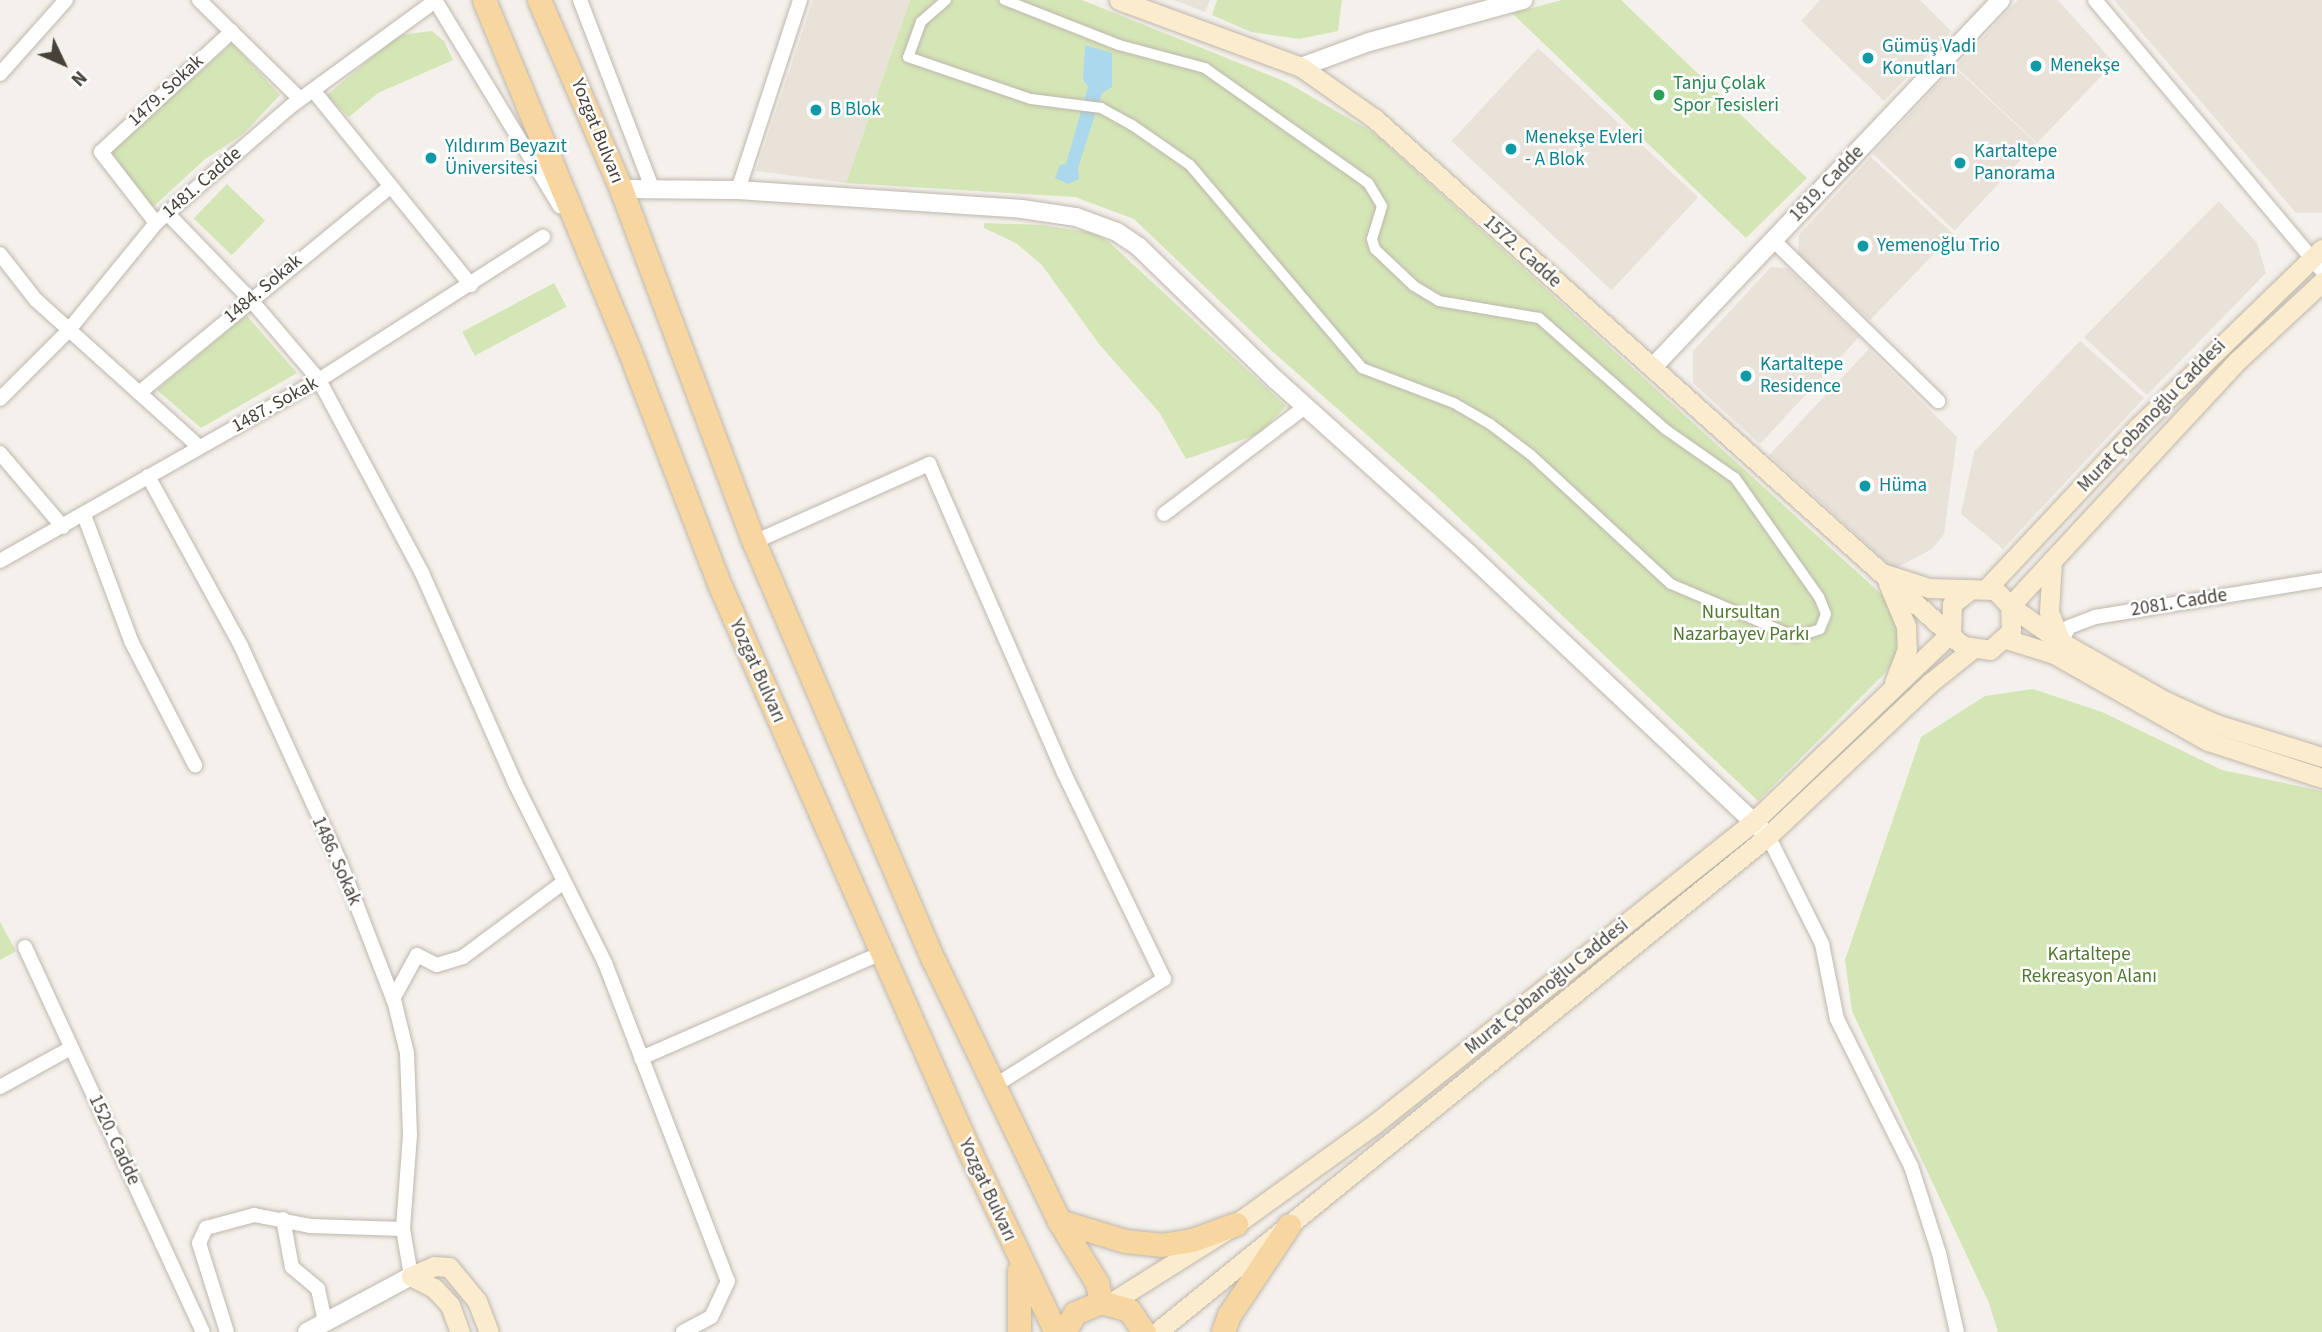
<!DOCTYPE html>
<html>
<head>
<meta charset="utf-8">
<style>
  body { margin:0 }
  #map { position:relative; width:2322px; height:1332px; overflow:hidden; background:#f4f0eb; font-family:"Source Sans 3",sans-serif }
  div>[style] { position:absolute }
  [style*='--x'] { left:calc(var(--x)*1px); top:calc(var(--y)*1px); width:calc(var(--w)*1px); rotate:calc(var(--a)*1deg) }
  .residential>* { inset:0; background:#e8e2d9; transform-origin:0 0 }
  .green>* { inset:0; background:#d5e6b6; transform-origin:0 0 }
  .water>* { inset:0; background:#abd8ec }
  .roads { filter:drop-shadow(0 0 2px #bfb7ad) drop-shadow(0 0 2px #bfb7ad) }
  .pedestrian>* { height:10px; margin:-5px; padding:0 5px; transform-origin:5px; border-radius:5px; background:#fff }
  .minor>* { height:14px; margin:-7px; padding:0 7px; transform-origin:7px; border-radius:7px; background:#fff }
  .tertiary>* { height:18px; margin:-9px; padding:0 9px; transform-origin:9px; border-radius:9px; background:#fff }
  .secondary>* { height:19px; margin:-9.5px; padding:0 9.5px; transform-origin:9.5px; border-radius:9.5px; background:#fbeccd }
  .primary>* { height:23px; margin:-11.5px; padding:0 11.5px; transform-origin:11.5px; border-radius:11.5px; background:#f8d6a0 }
  .dots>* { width:19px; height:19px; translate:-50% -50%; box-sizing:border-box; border:4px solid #fff; border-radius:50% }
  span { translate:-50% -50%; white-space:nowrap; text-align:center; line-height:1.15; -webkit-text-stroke:5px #fff; paint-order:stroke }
  .culture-label { font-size:19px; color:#0d838f }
  .left { translate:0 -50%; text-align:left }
  .leisure-label { font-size:19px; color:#27864d }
  .street-label { font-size:19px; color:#484139 }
  .park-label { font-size:19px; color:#51772f }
  .north { position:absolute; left:28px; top:28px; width:70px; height:70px; -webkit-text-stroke:5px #fff; paint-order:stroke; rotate:134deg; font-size:19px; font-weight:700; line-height:28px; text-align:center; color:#484139 }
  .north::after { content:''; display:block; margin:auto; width:24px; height:32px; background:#484139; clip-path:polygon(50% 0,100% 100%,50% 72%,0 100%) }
</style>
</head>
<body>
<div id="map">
  <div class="residential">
    <i style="clip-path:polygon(813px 0,910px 0,846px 183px,756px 171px)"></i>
    <i style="clip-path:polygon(1174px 0,1210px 0,1205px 12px)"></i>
    <i style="clip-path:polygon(1820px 0,1920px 0,1951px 31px,1884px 101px,1801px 21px)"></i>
    <i style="clip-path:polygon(2018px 0,2058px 0,2114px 63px,2037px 143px,1956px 67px)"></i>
    <i style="clip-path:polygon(2114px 0,2322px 0,2322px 213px,2296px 213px)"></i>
    <i style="left:1538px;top:48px;width:219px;height:127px;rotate:43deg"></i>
    <i style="left:1954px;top:67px;width:112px;height:119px;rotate:43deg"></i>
    <i style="clip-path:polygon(1871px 157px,1953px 234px,1870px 320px,1798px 256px,1799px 235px)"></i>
    <i style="clip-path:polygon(2219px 201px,2257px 243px,2266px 273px,2147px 395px,2084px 337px)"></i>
    <i style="clip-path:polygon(1771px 267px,1787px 268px,1859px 337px,1760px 444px,1693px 383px,1693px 351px)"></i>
    <i style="clip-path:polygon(2080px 341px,2144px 398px,2003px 549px,1961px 514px,1974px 452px)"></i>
    <i style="clip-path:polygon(1869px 349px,1957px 437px,1944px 534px,1932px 549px,1894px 569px,1769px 455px)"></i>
  </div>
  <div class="green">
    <i style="clip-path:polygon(910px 0,1082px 0,1286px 82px,1374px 133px,1889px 601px,1896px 612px,1898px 654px,1887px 671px,1758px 801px,1434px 494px,1273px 352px,1134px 219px,1075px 197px,846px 183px)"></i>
    <i style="clip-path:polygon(1217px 0,1342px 0,1338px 31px,1299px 39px,1251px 32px,1212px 15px)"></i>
    <i style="clip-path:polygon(1562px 0,1621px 0,1807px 178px,1746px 238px,1512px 13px)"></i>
    <i style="clip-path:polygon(432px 31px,444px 41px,453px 60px,378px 93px,349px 117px,326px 96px,398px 35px)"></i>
    <i style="clip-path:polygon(232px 43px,280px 95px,243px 134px,204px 160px,151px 209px,111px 151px)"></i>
    <i style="left:227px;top:184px;width:53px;height:48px;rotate:44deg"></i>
    <i style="clip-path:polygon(984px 223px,1042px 225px,1094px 233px,1109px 242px,1286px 406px,1259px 434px,1186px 459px,1159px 412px,1099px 344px,1042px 265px,1016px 243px,984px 228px)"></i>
    <i style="left:554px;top:283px;width:27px;height:104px;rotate:62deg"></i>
    <i style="clip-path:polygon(246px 315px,297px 373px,201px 428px,157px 390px)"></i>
    <i style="clip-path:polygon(2033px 689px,2102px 712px,2222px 770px,2322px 791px,2322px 1332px,1998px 1332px,1989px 1303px,1852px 1011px,1845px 960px,1921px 737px,1985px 696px)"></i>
    <i style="clip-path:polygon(0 922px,16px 951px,0 960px)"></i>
  </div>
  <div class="water">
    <i style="clip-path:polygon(1085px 45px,1112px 53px,1112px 87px,1102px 93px,1078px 168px,1079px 179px,1068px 184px,1055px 178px,1060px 165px,1066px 164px,1088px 87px,1083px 79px)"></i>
  </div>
  <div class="roads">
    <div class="pedestrian">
      <i style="--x:946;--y:0;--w:33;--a:139"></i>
      <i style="--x:921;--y:22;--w:37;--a:110"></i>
      <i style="--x:908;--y:57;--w:130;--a:18.9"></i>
      <i style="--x:1031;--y:99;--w:71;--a:7.3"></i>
      <i style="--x:1101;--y:108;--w:35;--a:29"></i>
      <i style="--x:1132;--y:125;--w:70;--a:34.6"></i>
      <i style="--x:1190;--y:165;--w:266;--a:49.7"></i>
      <i style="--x:1362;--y:368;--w:98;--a:20.8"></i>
      <i style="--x:1454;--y:403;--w:42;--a:30.3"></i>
      <i style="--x:1490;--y:424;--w:51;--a:37.1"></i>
      <i style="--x:1531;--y:455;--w:190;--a:42.7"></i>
      <i style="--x:1671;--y:584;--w:136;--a:23"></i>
      <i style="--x:1796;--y:637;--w:25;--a:-18"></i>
      <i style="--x:1820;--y:629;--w:16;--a:-68"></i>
      <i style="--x:1826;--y:614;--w:18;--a:-112"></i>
      <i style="--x:1819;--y:597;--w:146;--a:-125.2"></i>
      <i style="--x:1735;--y:478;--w:85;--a:-145"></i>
      <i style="--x:1665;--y:429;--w:168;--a:-138.6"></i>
      <i style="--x:1539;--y:318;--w:101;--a:-170.4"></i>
      <i style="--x:1439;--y:301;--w:29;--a:-149"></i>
      <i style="--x:1414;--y:286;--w:54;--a:-136.5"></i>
      <i style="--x:1375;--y:249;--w:10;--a:-107"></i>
      <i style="--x:1372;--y:239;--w:34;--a:-73"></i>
      <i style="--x:1382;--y:206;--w:27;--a:-121"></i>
      <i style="--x:1368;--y:183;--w:199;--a:-144.8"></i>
      <i style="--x:1205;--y:68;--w:89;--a:-165"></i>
      <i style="--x:1119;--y:45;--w:123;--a:-158.5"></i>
    </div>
    <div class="minor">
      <i style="--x:199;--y:0;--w:141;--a:44.4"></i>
      <i style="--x:435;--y:0;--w:241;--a:58.8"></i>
      <i style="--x:580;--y:0;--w:201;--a:69"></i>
      <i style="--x:2095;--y:0;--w:354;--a:50"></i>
      <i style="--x:0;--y:74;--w:99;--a:-48.3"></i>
      <i style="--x:313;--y:90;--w:251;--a:51"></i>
      <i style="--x:738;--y:190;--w:200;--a:-71.9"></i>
      <i style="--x:167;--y:213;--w:121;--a:46"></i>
      <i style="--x:251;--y:300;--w:105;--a:49.6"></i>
      <i style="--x:319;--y:380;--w:219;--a:61.9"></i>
      <i style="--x:422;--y:573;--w:227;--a:66.1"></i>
      <i style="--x:514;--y:781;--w:203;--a:63.4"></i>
      <i style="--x:605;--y:963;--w:341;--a:68.9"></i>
      <i style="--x:728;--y:1281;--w:40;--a:115"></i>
      <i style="--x:711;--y:1317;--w:32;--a:152"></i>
      <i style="--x:156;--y:223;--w:90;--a:-127.8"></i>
      <i style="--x:101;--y:152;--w:178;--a:-42.7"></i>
      <i style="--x:1773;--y:240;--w:231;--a:44.3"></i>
      <i style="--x:0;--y:254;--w:58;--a:52"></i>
      <i style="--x:36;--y:300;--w:219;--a:42"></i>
      <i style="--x:139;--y:393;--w:323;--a:-39.4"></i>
      <i style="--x:0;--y:399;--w:96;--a:-45"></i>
      <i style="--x:68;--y:331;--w:139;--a:-50.8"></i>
      <i style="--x:156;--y:223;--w:179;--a:-40.9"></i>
      <i style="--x:291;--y:106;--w:178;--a:-36.1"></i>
      <i style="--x:0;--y:453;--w:97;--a:49.6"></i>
      <i style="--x:148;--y:476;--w:194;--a:61.3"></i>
      <i style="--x:241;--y:646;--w:238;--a:65.4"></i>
      <i style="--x:340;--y:862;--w:152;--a:68.8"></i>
      <i style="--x:395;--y:1004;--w:50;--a:76.2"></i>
      <i style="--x:407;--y:1053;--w:82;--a:87.9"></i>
      <i style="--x:410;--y:1135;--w:94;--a:94.3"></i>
      <i style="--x:403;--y:1229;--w:48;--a:80.3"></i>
      <i style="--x:1164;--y:514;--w:177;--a:-37.2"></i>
      <i style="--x:84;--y:515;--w:134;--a:69.5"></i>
      <i style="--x:131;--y:641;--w:140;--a:62.7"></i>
      <i style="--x:754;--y:542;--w:192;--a:-24"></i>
      <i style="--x:929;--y:464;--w:337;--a:66.4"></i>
      <i style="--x:1064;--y:773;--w:229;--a:64.1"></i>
      <i style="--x:1164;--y:979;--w:201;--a:147.8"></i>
      <i style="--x:0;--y:561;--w:367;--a:-29.6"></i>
      <i style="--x:319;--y:380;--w:266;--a:-32.6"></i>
      <i style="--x:2058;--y:647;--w:23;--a:-61"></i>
      <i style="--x:2069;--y:627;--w:28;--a:-21"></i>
      <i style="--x:2095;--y:617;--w:230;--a:-9.3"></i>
      <i style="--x:1768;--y:836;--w:121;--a:63.4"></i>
      <i style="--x:1822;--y:944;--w:76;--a:78.7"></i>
      <i style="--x:1837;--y:1019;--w:165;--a:63.3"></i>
      <i style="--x:1911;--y:1166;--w:91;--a:72.2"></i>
      <i style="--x:1939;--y:1253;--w:81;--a:77.2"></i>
      <i style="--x:25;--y:947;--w:424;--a:65.2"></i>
      <i style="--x:393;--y:999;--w:50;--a:-61.4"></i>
      <i style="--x:417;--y:955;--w:22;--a:27"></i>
      <i style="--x:437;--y:965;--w:27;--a:-17"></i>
      <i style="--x:463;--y:957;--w:126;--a:-36.6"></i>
      <i style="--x:641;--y:1058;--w:262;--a:-23.6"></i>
      <i style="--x:0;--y:1087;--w:81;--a:-28.8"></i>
      <i style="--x:283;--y:1219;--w:49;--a:79.4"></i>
      <i style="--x:292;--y:1267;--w:34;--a:40"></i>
      <i style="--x:318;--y:1289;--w:35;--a:78"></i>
      <i style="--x:227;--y:1332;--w:93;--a:-107.5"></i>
      <i style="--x:199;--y:1243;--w:17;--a:-65"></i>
      <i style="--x:206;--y:1228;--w:50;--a:-15.2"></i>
      <i style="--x:254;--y:1215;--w:57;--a:11.1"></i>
      <i style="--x:310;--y:1226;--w:93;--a:1.8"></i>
    </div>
    <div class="tertiary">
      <i style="--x:1301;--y:67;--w:72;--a:-20.2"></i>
      <i style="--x:1369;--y:42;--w:160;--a:-15.3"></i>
      <i style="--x:621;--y:189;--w:117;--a:0.5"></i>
      <i style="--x:738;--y:190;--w:285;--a:3.8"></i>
      <i style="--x:1022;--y:209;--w:55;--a:8.4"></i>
      <i style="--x:1076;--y:217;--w:44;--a:20.1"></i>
      <i style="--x:1117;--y:232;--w:27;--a:34"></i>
      <i style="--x:1139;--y:247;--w:191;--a:44.2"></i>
      <i style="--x:1276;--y:380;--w:260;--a:42"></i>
      <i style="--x:1469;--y:554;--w:411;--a:43.3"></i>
      <i style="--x:1652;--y:368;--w:507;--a:-46.52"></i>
      <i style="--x:307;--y:1332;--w:118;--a:-28.3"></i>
    </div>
    <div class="secondary">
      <i style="--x:1119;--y:0;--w:194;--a:20.2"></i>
      <i style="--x:1301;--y:67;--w:90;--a:35.1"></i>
      <i style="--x:1375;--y:119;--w:790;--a:41.87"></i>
      <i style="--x:1963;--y:646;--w:27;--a:8"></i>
      <i style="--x:1990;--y:650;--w:28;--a:-42"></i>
      <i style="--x:2011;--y:631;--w:25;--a:-92"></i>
      <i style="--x:2010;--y:606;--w:22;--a:-133"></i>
      <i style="--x:1995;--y:590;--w:66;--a:-178.3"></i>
      <i style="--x:1929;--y:588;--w:49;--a:-162.3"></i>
      <i style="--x:2052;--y:560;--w:52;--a:93.3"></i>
      <i style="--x:2049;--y:612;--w:32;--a:68"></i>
      <i style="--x:1888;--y:583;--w:47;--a:67.3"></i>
      <i style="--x:1906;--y:626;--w:23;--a:88"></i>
      <i style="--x:1907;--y:649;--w:36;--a:111"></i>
      <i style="--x:1987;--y:588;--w:219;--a:-46.8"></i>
      <i style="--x:2137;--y:428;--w:257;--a:-44.1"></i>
      <i style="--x:2010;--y:606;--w:335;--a:-47.2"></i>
      <i style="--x:2238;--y:360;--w:115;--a:-42.9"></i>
      <i style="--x:2010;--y:606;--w:62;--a:35.2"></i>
      <i style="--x:2061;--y:642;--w:120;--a:29.6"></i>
      <i style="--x:2165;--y:701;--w:56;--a:24.3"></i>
      <i style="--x:2216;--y:724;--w:111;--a:17.3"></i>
      <i style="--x:1951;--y:633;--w:29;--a:-88"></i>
      <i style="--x:1952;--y:604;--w:24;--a:-38"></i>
      <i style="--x:2006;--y:639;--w:50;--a:17.4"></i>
      <i style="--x:2054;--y:654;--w:177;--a:29.5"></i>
      <i style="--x:2208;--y:741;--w:120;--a:18"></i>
      <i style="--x:411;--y:1276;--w:25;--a:-23"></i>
      <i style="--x:434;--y:1266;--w:15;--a:4"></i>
      <i style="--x:449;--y:1267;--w:44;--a:50.5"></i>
      <i style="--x:477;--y:1301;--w:33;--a:69"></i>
      <i style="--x:411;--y:1276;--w:26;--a:28"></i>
      <i style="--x:434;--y:1288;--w:23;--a:47"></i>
      <i style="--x:450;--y:1305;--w:29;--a:70"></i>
      <i style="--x:1112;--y:1302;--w:146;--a:-32.2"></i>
      <i style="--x:1236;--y:1224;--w:173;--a:-35.8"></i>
      <i style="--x:1376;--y:1123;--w:481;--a:-38.6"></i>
      <i style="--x:1752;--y:823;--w:275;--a:-43.7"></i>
      <i style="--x:1157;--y:1332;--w:787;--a:-39.07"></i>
      <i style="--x:1768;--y:836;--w:223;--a:-43.4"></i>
      <i style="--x:1930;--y:683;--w:53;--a:-38.8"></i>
    </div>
    <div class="primary">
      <i style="--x:484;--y:0;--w:393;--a:67.5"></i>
      <i style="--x:634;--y:363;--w:241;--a:68.9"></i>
      <i style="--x:721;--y:588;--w:614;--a:66.19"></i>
      <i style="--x:969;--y:1150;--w:202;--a:64.5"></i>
      <i style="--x:539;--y:0;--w:206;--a:66.5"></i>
      <i style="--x:621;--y:189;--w:377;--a:69.4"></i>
      <i style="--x:754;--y:542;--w:456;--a:66.8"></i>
      <i style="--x:934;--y:961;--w:288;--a:64.3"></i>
      <i style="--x:1059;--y:1221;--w:73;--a:58.5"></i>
      <i style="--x:1097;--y:1283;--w:19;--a:78"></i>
      <i style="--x:1059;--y:1221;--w:69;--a:16.9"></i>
      <i style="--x:1125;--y:1241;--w:36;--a:6"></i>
      <i style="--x:1161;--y:1245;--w:31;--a:-9"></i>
      <i style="--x:1192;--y:1240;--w:47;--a:-20"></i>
      <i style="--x:1019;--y:1332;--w:61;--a:-90"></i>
      <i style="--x:1064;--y:1332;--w:22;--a:-60"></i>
      <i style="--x:1075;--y:1313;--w:28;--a:-23"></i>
      <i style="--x:1101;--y:1302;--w:29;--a:16"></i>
      <i style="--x:1129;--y:1310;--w:27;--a:56"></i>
      <i style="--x:1223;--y:1332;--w:18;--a:-71"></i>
      <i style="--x:1229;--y:1315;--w:108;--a:-56.3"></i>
    </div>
  </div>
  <div class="dots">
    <i style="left:1868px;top:58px;background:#0f9aa8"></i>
    <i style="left:2036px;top:66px;background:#0f9aa8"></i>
    <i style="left:1659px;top:95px;background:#2e9e5b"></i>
    <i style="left:816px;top:110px;background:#0f9aa8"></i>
    <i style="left:1511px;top:149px;background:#0f9aa8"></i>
    <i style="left:431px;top:158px;background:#0f9aa8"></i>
    <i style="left:1960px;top:163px;background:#0f9aa8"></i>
    <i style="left:1863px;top:246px;background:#0f9aa8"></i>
    <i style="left:1746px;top:376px;background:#0f9aa8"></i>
    <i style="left:1865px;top:486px;background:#0f9aa8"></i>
  </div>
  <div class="culture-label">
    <span class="left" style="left:1882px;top:58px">Gümüş Vadi<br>Konutları</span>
    <span class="left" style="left:2050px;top:66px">Menekşe</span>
    <span class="left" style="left:830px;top:110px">B Blok</span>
    <span class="left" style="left:1525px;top:149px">Menekşe Evleri<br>- A Blok</span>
    <span class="left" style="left:445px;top:158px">Yıldırım Beyazıt<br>Üniversitesi</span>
    <span class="left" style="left:1974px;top:163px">Kartaltepe<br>Panorama</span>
    <span class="left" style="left:1877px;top:246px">Yemenoğlu Trio</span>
    <span class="left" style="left:1760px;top:376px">Kartaltepe<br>Residence</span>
    <span class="left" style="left:1879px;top:486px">Hüma</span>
  </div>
  <div class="leisure-label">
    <span class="left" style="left:1673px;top:95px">Tanju Çolak<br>Spor Tesisleri</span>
  </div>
  <div class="street-label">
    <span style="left:166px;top:91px;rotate:-43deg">1479. Sokak</span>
    <span style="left:597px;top:131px;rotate:68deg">Yozgat Bulvarı</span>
    <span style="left:202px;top:183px;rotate:-41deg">1481. Cadde</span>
    <span style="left:1827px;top:184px;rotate:-46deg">1819. Cadde</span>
    <span style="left:1522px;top:252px;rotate:42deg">1572. Cadde</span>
    <span style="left:263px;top:289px;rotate:-40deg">1484. Sokak</span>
    <span style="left:275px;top:405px;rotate:-29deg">1487. Sokak</span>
    <span style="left:2152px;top:416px;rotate:-46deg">Murat Çobanoğlu Caddesi</span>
    <span style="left:2179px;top:603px;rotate:-9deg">2081. Cadde</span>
    <span style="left:757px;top:671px;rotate:66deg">Yozgat Bulvarı</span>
    <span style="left:336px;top:861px;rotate:66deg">1486. Sokak</span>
    <span style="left:1547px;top:987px;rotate:-39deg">Murat Çobanoğlu Caddesi</span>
    <span style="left:114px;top:1140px;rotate:65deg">1520. Cadde</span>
    <span style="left:987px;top:1190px;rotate:65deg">Yozgat Bulvarı</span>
  </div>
  <div class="park-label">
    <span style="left:1741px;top:624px">Nursultan<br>Nazarbayev Parkı</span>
    <span style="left:2089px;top:966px">Kartaltepe<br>Rekreasyon Alanı</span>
  </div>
  <div class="north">N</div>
</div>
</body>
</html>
